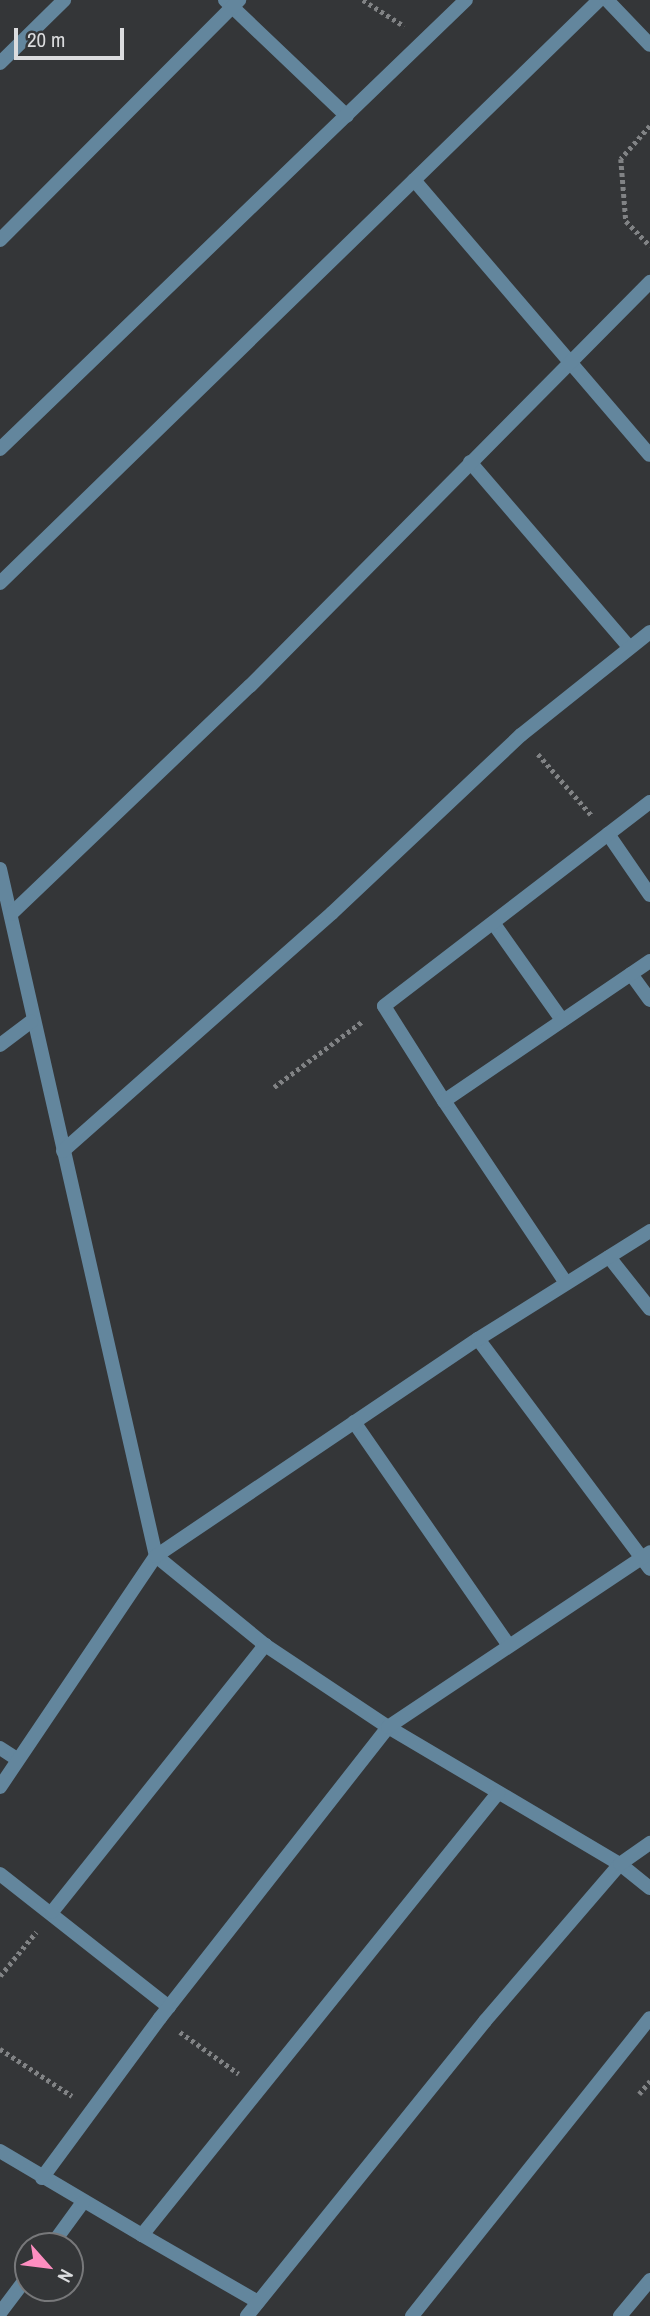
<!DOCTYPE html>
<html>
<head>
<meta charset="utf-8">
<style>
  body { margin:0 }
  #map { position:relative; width:650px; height:2316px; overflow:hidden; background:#343638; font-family:"Archivo Narrow",sans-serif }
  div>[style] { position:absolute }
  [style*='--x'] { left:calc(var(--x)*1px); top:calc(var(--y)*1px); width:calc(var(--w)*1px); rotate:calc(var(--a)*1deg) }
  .path>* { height:4.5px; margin-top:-2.25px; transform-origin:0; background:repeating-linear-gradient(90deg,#818385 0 3.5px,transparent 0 7px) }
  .minor>* { height:14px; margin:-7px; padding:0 7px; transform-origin:7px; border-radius:7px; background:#63869d }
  span { translate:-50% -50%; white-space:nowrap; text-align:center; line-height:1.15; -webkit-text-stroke:7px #343638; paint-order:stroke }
  .north { position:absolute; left:14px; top:2232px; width:70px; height:70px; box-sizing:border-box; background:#343638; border:2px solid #77787a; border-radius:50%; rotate:118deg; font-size:19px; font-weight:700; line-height:28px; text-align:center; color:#dbdcde }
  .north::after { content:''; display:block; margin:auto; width:24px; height:32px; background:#fd8ec0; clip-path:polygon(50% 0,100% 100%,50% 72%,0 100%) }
  .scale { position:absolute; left:14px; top:28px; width:110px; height:32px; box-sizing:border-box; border:4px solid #dbdcde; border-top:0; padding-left:9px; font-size:21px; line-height:24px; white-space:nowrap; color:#dbdcde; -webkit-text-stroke:5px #343638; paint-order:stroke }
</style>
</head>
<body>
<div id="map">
  <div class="path">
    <i style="--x:363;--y:0;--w:49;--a:32.4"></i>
    <i style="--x:650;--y:126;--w:44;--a:131.3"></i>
    <i style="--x:621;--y:159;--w:62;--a:85.4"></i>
    <i style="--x:626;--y:221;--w:35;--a:46"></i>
    <i style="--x:538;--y:754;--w:82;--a:48.9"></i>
    <i style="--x:274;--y:1087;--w:111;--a:-36.6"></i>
    <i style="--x:0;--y:1976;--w:57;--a:-50.7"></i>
    <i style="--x:180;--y:2032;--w:72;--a:35.4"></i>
    <i style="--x:0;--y:2049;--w:86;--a:33.1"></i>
    <i style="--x:639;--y:2094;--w:17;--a:-50"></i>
  </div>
  <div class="minor">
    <i style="--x:225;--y:0;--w:168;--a:43.6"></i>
    <i style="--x:607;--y:0;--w:62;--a:46.3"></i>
    <i style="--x:0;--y:63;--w:90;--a:-44.5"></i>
    <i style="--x:414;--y:180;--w:362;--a:49.4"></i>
    <i style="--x:0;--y:240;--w:339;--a:-45.1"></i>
    <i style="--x:0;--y:449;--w:647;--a:-43.94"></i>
    <i style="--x:470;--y:462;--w:245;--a:49.3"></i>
    <i style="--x:0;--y:583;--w:836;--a:-44.22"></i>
    <i style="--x:608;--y:834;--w:74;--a:55.5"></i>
    <i style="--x:0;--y:869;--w:704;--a:77.21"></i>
    <i style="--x:156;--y:1556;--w:141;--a:39.2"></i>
    <i style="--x:265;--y:1645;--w:148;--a:33.7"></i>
    <i style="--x:388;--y:1727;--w:269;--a:30.6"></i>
    <i style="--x:620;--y:1864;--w:38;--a:39"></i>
    <i style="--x:11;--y:914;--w:330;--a:-43.7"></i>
    <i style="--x:250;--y:686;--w:569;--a:-45.29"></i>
    <i style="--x:494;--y:924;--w:118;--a:54.7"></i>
    <i style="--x:631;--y:974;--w:32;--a:54"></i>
    <i style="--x:0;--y:1045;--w:39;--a:-37"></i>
    <i style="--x:444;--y:1101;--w:112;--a:-122.3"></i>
    <i style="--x:384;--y:1006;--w:335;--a:-37.5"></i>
    <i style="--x:63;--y:1151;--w:359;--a:-41.5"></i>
    <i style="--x:332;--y:913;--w:260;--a:-43.3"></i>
    <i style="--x:521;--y:735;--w:165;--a:-38.6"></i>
    <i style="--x:609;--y:1257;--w:66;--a:51.7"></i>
    <i style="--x:566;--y:1283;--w:219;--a:-123.8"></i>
    <i style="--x:444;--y:1101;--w:249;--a:-34.2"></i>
    <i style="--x:478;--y:1339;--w:287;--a:53.2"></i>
    <i style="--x:354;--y:1422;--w:272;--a:55.3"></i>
    <i style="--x:0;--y:1748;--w:20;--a:33"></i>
    <i style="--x:0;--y:1787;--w:279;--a:-56"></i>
    <i style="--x:156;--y:1556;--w:388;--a:-34"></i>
    <i style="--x:478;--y:1339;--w:203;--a:-32.1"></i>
    <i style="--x:0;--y:1874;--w:215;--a:38.2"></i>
    <i style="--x:52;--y:1912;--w:342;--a:-51.4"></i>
    <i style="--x:0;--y:2151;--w:165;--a:30.6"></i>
    <i style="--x:142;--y:2235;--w:568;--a:-51.15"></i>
    <i style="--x:42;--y:2178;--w:199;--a:-53.6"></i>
    <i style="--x:160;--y:2018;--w:370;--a:-51.9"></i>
    <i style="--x:388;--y:1727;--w:315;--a:-33.7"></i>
    <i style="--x:142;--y:2235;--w:134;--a:30"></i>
    <i style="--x:51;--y:2246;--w:54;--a:-54"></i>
    <i style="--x:0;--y:2313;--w:46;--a:-52.9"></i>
    <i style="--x:247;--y:2316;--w:379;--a:-51.1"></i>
    <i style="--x:485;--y:2021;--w:207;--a:-49.3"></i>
    <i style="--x:620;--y:1864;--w:37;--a:-35"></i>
    <i style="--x:412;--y:2316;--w:381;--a:-51.4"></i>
    <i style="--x:620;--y:2316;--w:47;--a:-50.2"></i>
  </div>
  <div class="north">N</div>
  <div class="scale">20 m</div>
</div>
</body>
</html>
